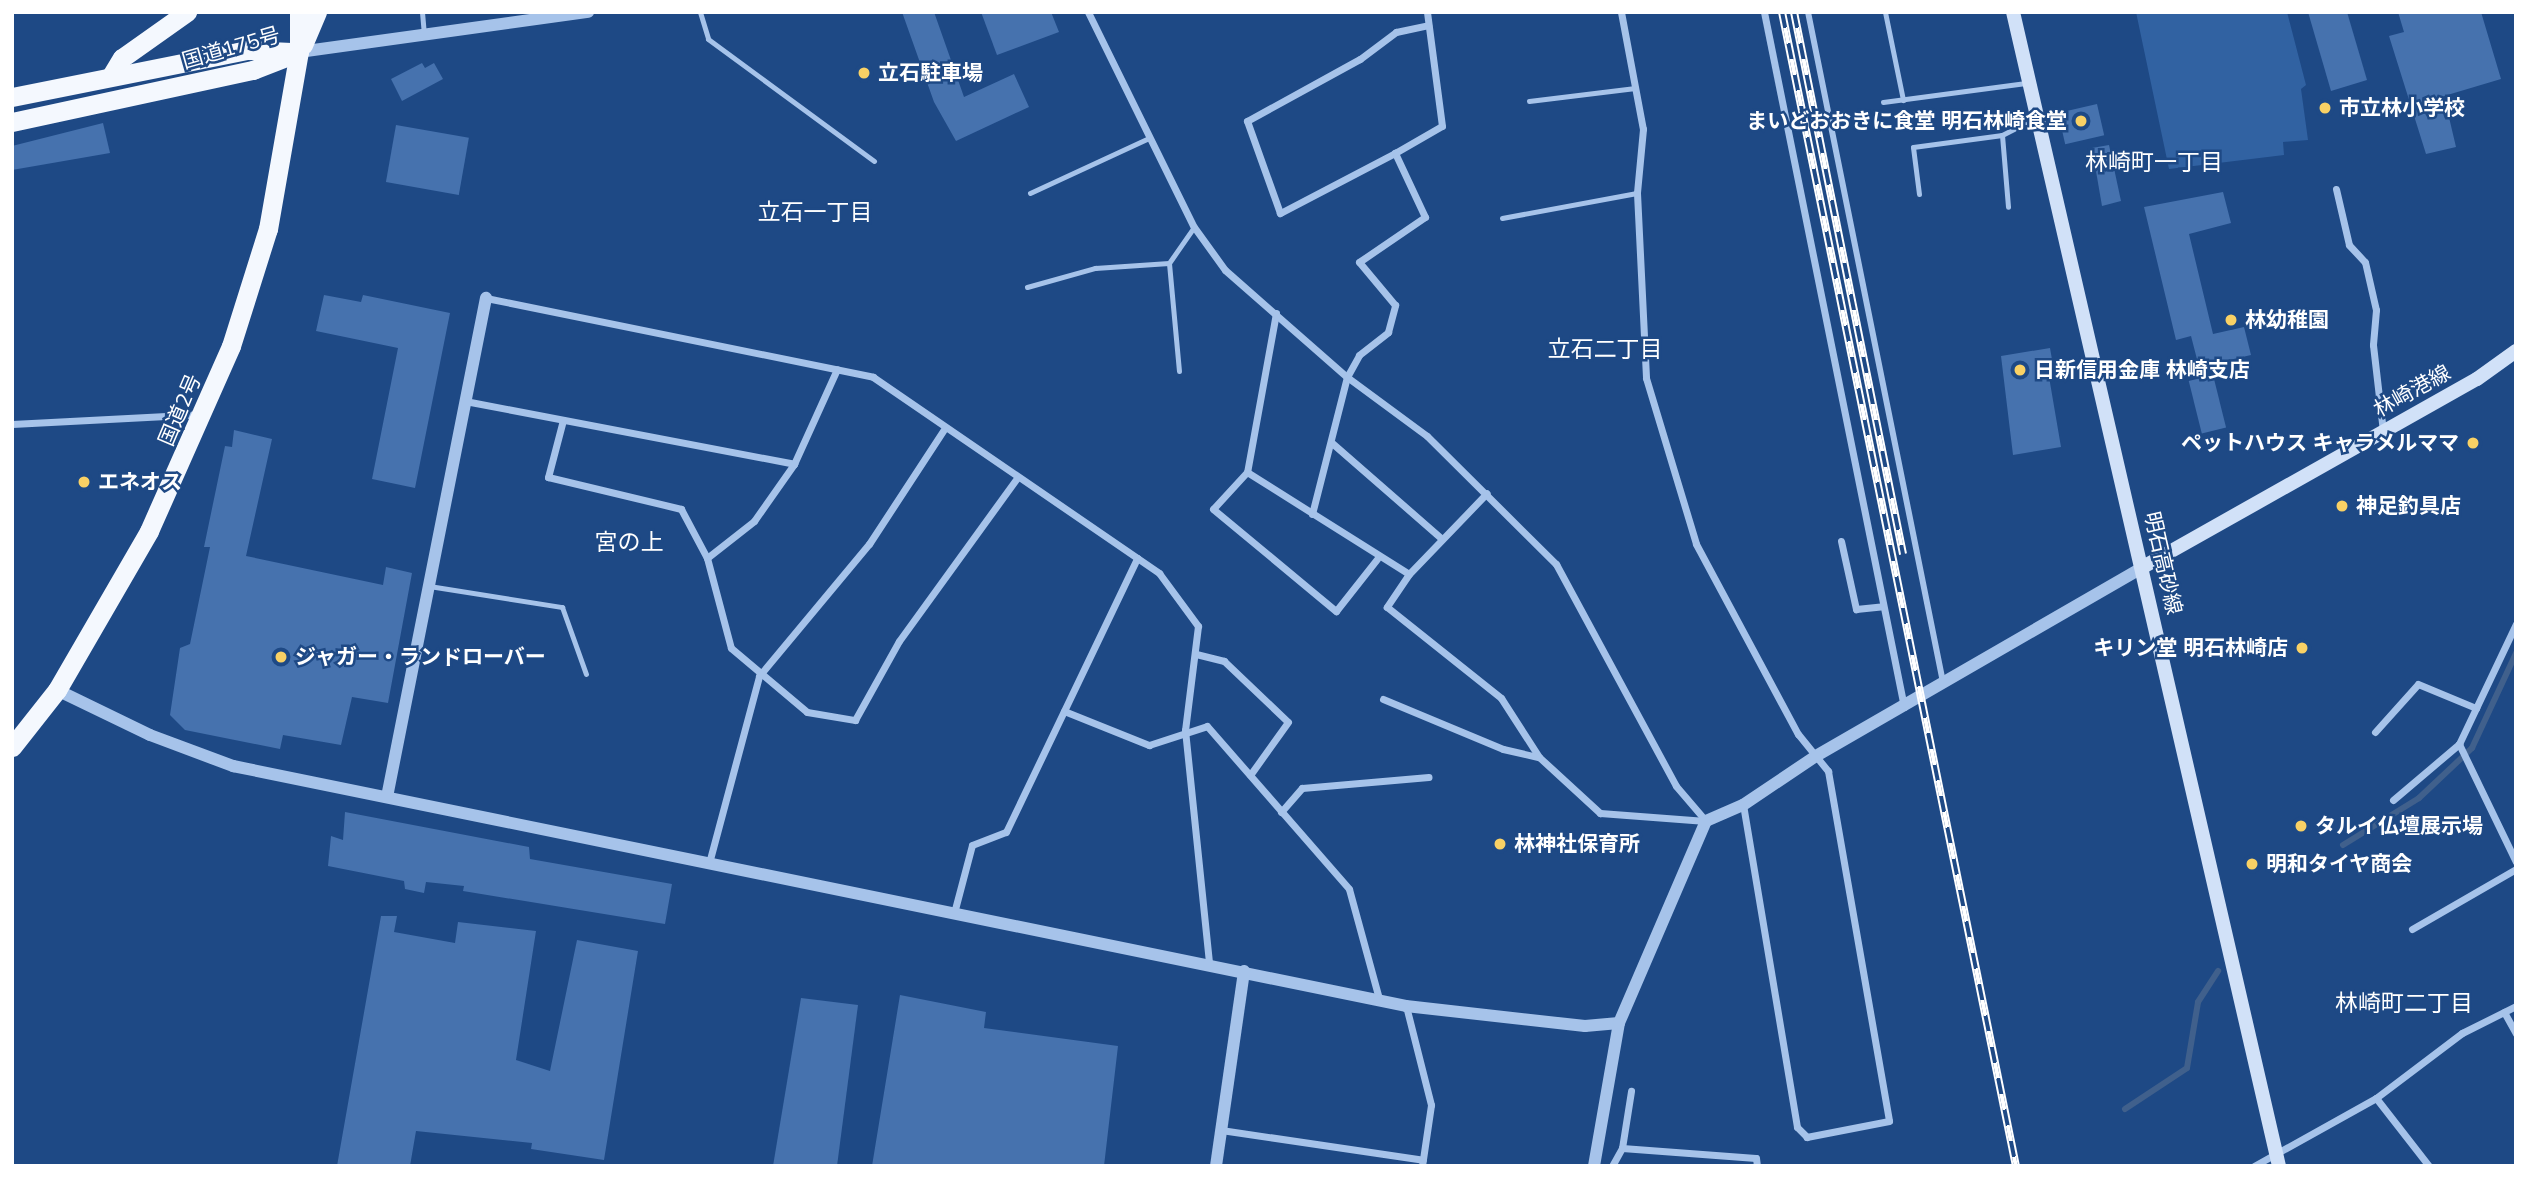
<!DOCTYPE html>
<html>
<head>
<meta charset="utf-8">
<style>
  body { margin:0 }
  #map { position:relative; width:2528px; height:1178px; overflow:hidden; background:#1e4985; font-family:"Nunito Sans","Noto Sans JP",sans-serif }
  div>[style] { position:absolute }
  [style*='--x'] { left:calc(var(--x)*1px); top:calc(var(--y)*1px); width:calc(var(--w)*1px); rotate:calc(var(--a)*1deg) }
  .green>* { inset:0; background:#3162a2 }
  .stream>* { height:6px; margin:-3px; padding:0 3px; transform-origin:3px; border-radius:3px; background:#40608c }
  .building>* { inset:0; background:#4672ae; transform-origin:0 0 }
  .service>* { height:5px; margin:-2.5px; padding:0 2.5px; transform-origin:2.5px; border-radius:2.5px; background:#a6c3ea }
  .pedestrian>* { height:6px; margin:-3px; padding:0 3px; transform-origin:3px; border-radius:3px; background:#a6c3ea }
  .minor>* { height:7px; margin:-3.5px; padding:0 3.5px; transform-origin:3.5px; border-radius:3.5px; background:#a6c3ea }
  .tertiary>* { height:12px; margin:-6px; padding:0 6px; transform-origin:6px; border-radius:6px; background:#a6c3ea }
  .secondary>* { height:14px; margin:-7px; padding:0 7px; transform-origin:7px; border-radius:7px; background:#d1e1f8 }
  .trunk>* { height:19px; margin:-9.5px; padding:0 9.5px; transform-origin:9.5px; border-radius:9.5px; background:#f4f8fe }
  .rail>* { height:8px; margin-top:-4px; transform-origin:0; background:repeating-linear-gradient(90deg,#1e4985 0 16px,#fff 0 32px); box-sizing:border-box; border-block:2px solid #fff }
  .dots>* { width:19px; height:19px; translate:-50% -50%; box-sizing:border-box; border:4px solid #1e4985; border-radius:50% }
  span { translate:-50% -50%; white-space:nowrap; text-align:center; line-height:1.15; -webkit-text-stroke:5px #1e4985; paint-order:stroke }
  .street-label { font-size:21px; color:#fff }
  .poi-label { font-size:21px; color:#fff; font-weight:700 }
  .left { translate:0 -50%; text-align:left }
  .right { translate:-100% -50%; text-align:right }
  .neighbourhood-label { font-size:23px; color:#fff }
  .frame { position:absolute; inset:0; border:14px solid #fff; pointer-events:none }
</style>
</head>
<body>
<div id="map">
  <div class="green">
    <i style="clip-path:polygon(2136px 12px,2287px 12px,2306px 85px,2301px 89px,2308px 140px,2283px 142px,2284px 155px,2169px 169px)"></i>
  </div>
  <div class="stream">
    <i style="--x:2343;--y:845;--w:89;--a:-31.7"></i>
    <i style="--x:2419;--y:798;--w:73;--a:-43.3"></i>
    <i style="--x:2472;--y:748;--w:105;--a:-65.1"></i>
    <i style="--x:2125;--y:1109;--w:74;--a:-33.5"></i>
    <i style="--x:2187;--y:1068;--w:67;--a:-80.5"></i>
    <i style="--x:2198;--y:1002;--w:37;--a:-57"></i>
  </div>
  <div class="building">
    <i style="clip-path:polygon(902px 12px,934px 12px,964px 97px,1014px 74px,1029px 107px,956px 141px,934px 102px)"></i>
    <i style="clip-path:polygon(981px 12px,1051px 12px,1059px 32px,997px 55px)"></i>
    <i style="clip-path:polygon(2308px 12px,2347px 12px,2367px 80px,2331px 91px)"></i>
    <i style="clip-path:polygon(2398px 12px,2481px 12px,2501px 79px,2444px 96px,2456px 147px,2426px 154px,2389px 36px,2404px 32px)"></i>
    <i style="clip-path:polygon(422px 63px,425px 68px,434px 63px,443px 79px,402px 101px,391px 79px)"></i>
    <i style="left:2097px;top:104px;width:32px;height:40px;rotate:77deg"></i>
    <i style="clip-path:polygon(103px 123px,110px 153px,12px 170px,12px 146px)"></i>
    <i style="left:396px;top:125px;width:74px;height:58px;rotate:10deg"></i>
    <i style="clip-path:polygon(2109px 145px,2121px 201px,2102px 206px,2092px 148px)"></i>
    <i style="clip-path:polygon(2223px 192px,2231px 223px,2189px 234px,2213px 334px,2244px 327px,2251px 355px,2199px 367px,2191px 336px,2176px 340px,2144px 207px)"></i>
    <i style="clip-path:polygon(324px 295px,361px 302px,363px 295px,450px 313px,415px 488px,372px 479px,398px 348px,316px 331px)"></i>
    <i style="clip-path:polygon(2050px 348px,2054px 371px,2048px 371px,2061px 447px,2013px 455px,2001px 356px)"></i>
    <i style="left:2213px;top:375px;width:54px;height:25px;rotate:76deg"></i>
    <i style="clip-path:polygon(234px 430px,272px 439px,246px 556px,383px 585px,386px 567px,412px 573px,388px 703px,352px 697px,341px 745px,283px 735px,280px 749px,185px 730px,170px 715px,180px 648px,190px 644px,210px 547px,204px 547px,225px 446px,232px 447px)"></i>
    <i style="clip-path:polygon(345px 812px,529px 847px,530px 859px,672px 884px,665px 924px,463px 891px,464px 886px,426px 882px,424px 893px,405px 889px,404px 881px,328px 866px,331px 836px,343px 840px)"></i>
    <i style="clip-path:polygon(381px 916px,397px 916px,394px 932px,455px 943px,458px 922px,536px 931px,516px 1060px,550px 1071px,577px 940px,638px 951px,604px 1160px,531px 1149px,532px 1143px,416px 1131px,410px 1166px,337px 1166px)"></i>
    <i style="clip-path:polygon(900px 995px,986px 1012px,984px 1028px,1118px 1046px,1104px 1166px,872px 1166px)"></i>
    <i style="clip-path:polygon(801px 998px,858px 1005px,837px 1166px,773px 1166px)"></i>
  </div>
  <div class="service">
    <i style="--x:422;--y:12;--w:21;--a:85"></i>
    <i style="--x:700;--y:12;--w:28;--a:73"></i>
    <i style="--x:708;--y:39;--w:206;--a:36.3"></i>
    <i style="--x:1885;--y:12;--w:90;--a:78.4"></i>
    <i style="--x:1529;--y:101;--w:107;--a:-7"></i>
    <i style="--x:1883;--y:102;--w:144;--a:-7.6"></i>
    <i style="--x:2002;--y:135;--w:72;--a:85.2"></i>
    <i style="--x:1030;--y:193;--w:131;--a:-24.8"></i>
    <i style="--x:1919;--y:194;--w:47;--a:-97.3"></i>
    <i style="--x:1913;--y:147;--w:90;--a:-7.7"></i>
    <i style="--x:2002;--y:135;--w:37;--a:-27"></i>
    <i style="--x:1502;--y:218;--w:137;--a:-10.5"></i>
    <i style="--x:1027;--y:287;--w:71;--a:-15.6"></i>
    <i style="--x:1095;--y:268;--w:74;--a:-3.9"></i>
    <i style="--x:1179;--y:371;--w:108;--a:-95.3"></i>
    <i style="--x:1169;--y:263;--w:44;--a:-55.2"></i>
    <i style="--x:429;--y:586;--w:135;--a:9"></i>
    <i style="--x:562;--y:607;--w:71;--a:70.3"></i>
  </div>
  <div class="pedestrian">
    <i style="--x:1808;--y:12;--w:683;--a:78.61"></i>
  </div>
  <div class="minor">
    <i style="--x:1088;--y:12;--w:240;--a:63.8"></i>
    <i style="--x:1194;--y:227;--w:53;--a:54.2"></i>
    <i style="--x:1225;--y:270;--w:162;--a:41.3"></i>
    <i style="--x:1347;--y:377;--w:99;--a:36.4"></i>
    <i style="--x:1427;--y:436;--w:182;--a:44.8"></i>
    <i style="--x:1556;--y:564;--w:252;--a:61.6"></i>
    <i style="--x:1676;--y:786;--w:46;--a:49.4"></i>
    <i style="--x:1621;--y:12;--w:119;--a:79.4"></i>
    <i style="--x:1643;--y:129;--w:64;--a:95.4"></i>
    <i style="--x:1637;--y:193;--w:185;--a:87.2"></i>
    <i style="--x:1646;--y:378;--w:173;--a:73.2"></i>
    <i style="--x:1696;--y:544;--w:216;--a:61.8"></i>
    <i style="--x:1798;--y:734;--w:48;--a:51"></i>
    <i style="--x:1828;--y:771;--w:355;--a:80.1"></i>
    <i style="--x:1889;--y:1121;--w:84;--a:169"></i>
    <i style="--x:1807;--y:1137;--w:14;--a:-135"></i>
    <i style="--x:1797;--y:1127;--w:326;--a:-99.5"></i>
    <i style="--x:1764;--y:12;--w:709;--a:78.61"></i>
    <i style="--x:1395;--y:153;--w:130;--a:152.4"></i>
    <i style="--x:1280;--y:213;--w:98;--a:-109.7"></i>
    <i style="--x:1247;--y:121;--w:129;--a:-28.8"></i>
    <i style="--x:1360;--y:59;--w:45;--a:-36.9"></i>
    <i style="--x:1396;--y:32;--w:33;--a:-12"></i>
    <i style="--x:2336;--y:189;--w:57;--a:76.9"></i>
    <i style="--x:2349;--y:245;--w:23;--a:47"></i>
    <i style="--x:2365;--y:262;--w:49;--a:77.1"></i>
    <i style="--x:2376;--y:310;--w:35;--a:95"></i>
    <i style="--x:2373;--y:345;--w:87;--a:83.4"></i>
    <i style="--x:486;--y:298;--w:395;--a:11.5"></i>
    <i style="--x:873;--y:377;--w:347;--a:34.4"></i>
    <i style="--x:1159;--y:573;--w:66;--a:53.7"></i>
    <i style="--x:1198;--y:626;--w:105;--a:97.1"></i>
    <i style="--x:1185;--y:730;--w:233;--a:84.1"></i>
    <i style="--x:1276;--y:313;--w:162;--a:100.3"></i>
    <i style="--x:1247;--y:472;--w:191;--a:32.2"></i>
    <i style="--x:1409;--y:574;--w:112;--a:-46.1"></i>
    <i style="--x:465;--y:401;--w:335;--a:10.8"></i>
    <i style="--x:563;--y:420;--w:59;--a:104.7"></i>
    <i style="--x:548;--y:477;--w:137;--a:13.5"></i>
    <i style="--x:681;--y:509;--w:55;--a:62"></i>
    <i style="--x:707;--y:558;--w:93;--a:75.1"></i>
    <i style="--x:731;--y:648;--w:99;--a:40.1"></i>
    <i style="--x:807;--y:712;--w:49;--a:9.5"></i>
    <i style="--x:855;--y:720;--w:90;--a:-60.9"></i>
    <i style="--x:899;--y:641;--w:201;--a:-54.1"></i>
    <i style="--x:12;--y:424;--w:188;--a:-3"></i>
    <i style="--x:1332;--y:443;--w:145;--a:41.1"></i>
    <i style="--x:1247;--y:472;--w:50;--a:132.6"></i>
    <i style="--x:1213;--y:509;--w:160;--a:39.7"></i>
    <i style="--x:1336;--y:611;--w:66;--a:-51.7"></i>
    <i style="--x:1312;--y:514;--w:141;--a:-75.7"></i>
    <i style="--x:1347;--y:377;--w:25;--a:-61"></i>
    <i style="--x:1359;--y:355;--w:37;--a:-38"></i>
    <i style="--x:1388;--y:332;--w:28;--a:-75"></i>
    <i style="--x:1395;--y:305;--w:56;--a:-129.9"></i>
    <i style="--x:1359;--y:262;--w:80;--a:-34.3"></i>
    <i style="--x:1425;--y:217;--w:71;--a:-115.1"></i>
    <i style="--x:1395;--y:153;--w:54;--a:-29.9"></i>
    <i style="--x:1442;--y:126;--w:115;--a:-97.5"></i>
    <i style="--x:1841;--y:541;--w:70;--a:77.6"></i>
    <i style="--x:1856;--y:609;--w:27;--a:-6"></i>
    <i style="--x:707;--y:558;--w:60;--a:-38.2"></i>
    <i style="--x:754;--y:521;--w:70;--a:-54.9"></i>
    <i style="--x:794;--y:464;--w:104;--a:-65.6"></i>
    <i style="--x:1409;--y:574;--w:40;--a:124"></i>
    <i style="--x:1387;--y:607;--w:146;--a:38.6"></i>
    <i style="--x:1501;--y:698;--w:70;--a:57.2"></i>
    <i style="--x:1196;--y:654;--w:29;--a:14"></i>
    <i style="--x:1224;--y:661;--w:88;--a:43.6"></i>
    <i style="--x:1288;--y:722;--w:65;--a:125.6"></i>
    <i style="--x:1383;--y:699;--w:130;--a:22.6"></i>
    <i style="--x:1503;--y:749;--w:37;--a:13"></i>
    <i style="--x:1539;--y:757;--w:83;--a:42.6"></i>
    <i style="--x:1600;--y:813;--w:106;--a:4.3"></i>
    <i style="--x:1064;--y:711;--w:92;--a:21.8"></i>
    <i style="--x:1149;--y:745;--w:61;--a:-18.1"></i>
    <i style="--x:1207;--y:726;--w:216;--a:48.9"></i>
    <i style="--x:1349;--y:889;--w:114;--a:74.7"></i>
    <i style="--x:2375;--y:732;--w:64;--a:-48.1"></i>
    <i style="--x:2418;--y:684;--w:63;--a:22.5"></i>
    <i style="--x:2459;--y:744;--w:131;--a:64.2"></i>
    <i style="--x:2393;--y:800;--w:87;--a:-40.3"></i>
    <i style="--x:2459;--y:744;--w:133;--a:-64.6"></i>
    <i style="--x:1281;--y:812;--w:32;--a:-49"></i>
    <i style="--x:1302;--y:788;--w:127;--a:-5"></i>
    <i style="--x:709;--y:863;--w:194;--a:-75"></i>
    <i style="--x:759;--y:676;--w:172;--a:-50.2"></i>
    <i style="--x:869;--y:544;--w:139;--a:-56.8"></i>
    <i style="--x:954;--y:913;--w:70;--a:-75.2"></i>
    <i style="--x:972;--y:845;--w:36;--a:-21"></i>
    <i style="--x:1006;--y:832;--w:304;--a:-64.4"></i>
    <i style="--x:2412;--y:929;--w:120;--a:-30"></i>
    <i style="--x:1406;--y:1006;--w:102;--a:75.8"></i>
    <i style="--x:1431;--y:1105;--w:62;--a:98.4"></i>
    <i style="--x:2504;--y:1012;--w:25;--a:61"></i>
    <i style="--x:2376;--y:1098;--w:86;--a:52.1"></i>
    <i style="--x:1221;--y:1130;--w:204;--a:8.4"></i>
    <i style="--x:1622;--y:1148;--w:134;--a:4.3"></i>
    <i style="--x:1756;--y:1158;--w:8;--a:83"></i>
    <i style="--x:1612;--y:1166;--w:21;--a:-61"></i>
    <i style="--x:1622;--y:1148;--w:58;--a:-81"></i>
    <i style="--x:2254;--y:1166;--w:140;--a:-29.1"></i>
    <i style="--x:2376;--y:1098;--w:108;--a:-37.1"></i>
    <i style="--x:2462;--y:1033;--w:60;--a:-26.6"></i>
  </div>
  <div class="tertiary">
    <i style="--x:299;--y:52;--w:292;--a:-7.9"></i>
    <i style="--x:57;--y:690;--w:103;--a:25.8"></i>
    <i style="--x:150;--y:735;--w:89;--a:20.5"></i>
    <i style="--x:233;--y:766;--w:1197;--a:11.56"></i>
    <i style="--x:1406;--y:1006;--w:180;--a:6.4"></i>
    <i style="--x:1585;--y:1026;--w:34;--a:-5"></i>
    <i style="--x:387;--y:797;--w:509;--a:-78.78"></i>
    <i style="--x:1216;--y:1166;--w:197;--a:-81.8"></i>
    <i style="--x:1594;--y:1166;--w:145;--a:-80.1"></i>
    <i style="--x:1619;--y:1023;--w:220;--a:-66.7"></i>
    <i style="--x:1706;--y:821;--w:40;--a:-23.4"></i>
    <i style="--x:1743;--y:805;--w:88;--a:-33.9"></i>
    <i style="--x:1816;--y:756;--w:378;--a:-30"></i>
  </div>
  <div class="secondary">
    <i style="--x:2013;--y:12;--w:1184;--a:77.02"></i>
    <i style="--x:2143;--y:567;--w:383;--a:-29.4"></i>
    <i style="--x:2477;--y:379;--w:48;--a:-35.7"></i>
  </div>
  <div class="trunk">
    <i style="--x:303;--y:45;--w:36;--a:-67"></i>
    <i style="--x:111;--y:76;--w:21;--a:-59"></i>
    <i style="--x:122;--y:58;--w:80;--a:-35.3"></i>
    <i style="--x:12;--y:97;--w:241;--a:-11.3"></i>
    <i style="--x:248;--y:50;--w:43;--a:2.7"></i>
    <i style="--x:12;--y:122;--w:247;--a:-12.2"></i>
    <i style="--x:253;--y:70;--w:49;--a:-21.4"></i>
    <i style="--x:12;--y:747;--w:73;--a:-51.7"></i>
    <i style="--x:57;--y:690;--w:184;--a:-59.9"></i>
    <i style="--x:149;--y:531;--w:202;--a:-66.1"></i>
    <i style="--x:231;--y:346;--w:123;--a:-72.5"></i>
    <i style="--x:268;--y:229;--w:180;--a:-80.1"></i>
    <i style="--x:299;--y:52;--w:40;--a:-90"></i>
  </div>
  <div class="rail">
    <i style="--x:1782;--y:12;--w:1177;--a:78.54"></i>
    <i style="--x:1794;--y:12;--w:553;--a:78.63"></i>
  </div>
  <div class="dots">
    <i style="left:864px;top:73px;background:#f9d165"></i>
    <i style="left:2325px;top:108px;background:#f9d165"></i>
    <i style="left:2081px;top:121px;background:#f9d165"></i>
    <i style="left:2231px;top:320px;background:#f9d165"></i>
    <i style="left:2020px;top:370px;background:#f9d165"></i>
    <i style="left:2473px;top:443px;background:#f9d165"></i>
    <i style="left:84px;top:482px;background:#f9d165"></i>
    <i style="left:2342px;top:506px;background:#f9d165"></i>
    <i style="left:2302px;top:648px;background:#f9d165"></i>
    <i style="left:281px;top:657px;background:#f9d165"></i>
    <i style="left:2301px;top:826px;background:#f9d165"></i>
    <i style="left:1500px;top:844px;background:#f9d165"></i>
    <i style="left:2252px;top:864px;background:#f9d165"></i>
  </div>
  <div class="street-label">
    <span style="left:231px;top:48px;rotate:-16deg">国道175号</span>
    <span style="left:2412px;top:391px;rotate:-29deg">林崎港線</span>
    <span style="left:180px;top:410px;rotate:-67deg">国道2号</span>
    <span style="left:2163px;top:563px;rotate:77deg">明石高砂線</span>
  </div>
  <div class="poi-label">
    <span class="left" style="left:878px;top:73px">立石駐車場</span>
    <span class="left" style="left:2339px;top:108px">市立林小学校</span>
    <span class="right" style="left:2067px;top:121px">まいどおおきに食堂 明石林崎食堂</span>
    <span class="left" style="left:2245px;top:320px">林幼稚園</span>
    <span class="left" style="left:2034px;top:370px">日新信用金庫 林崎支店</span>
    <span class="right" style="left:2459px;top:443px">ペットハウス キャラメルママ</span>
    <span class="left" style="left:98px;top:482px">エネオス</span>
    <span class="left" style="left:2356px;top:506px">神足釣具店</span>
    <span class="right" style="left:2288px;top:648px">キリン堂 明石林崎店</span>
    <span class="left" style="left:295px;top:657px">ジャガー・ランドローバー</span>
    <span class="left" style="left:2315px;top:826px">タルイ仏壇展示場</span>
    <span class="left" style="left:1514px;top:844px">林神社保育所</span>
    <span class="left" style="left:2266px;top:864px">明和タイヤ商会</span>
  </div>
  <div class="neighbourhood-label">
    <span style="left:2154px;top:163px">林崎町一丁目</span>
    <span style="left:815px;top:213px">立石一丁目</span>
    <span style="left:1605px;top:350px">立石二丁目</span>
    <span style="left:629px;top:543px">宮の上</span>
    <span style="left:2404px;top:1004px">林崎町二丁目</span>
  </div>
  <div class="frame"></div>
</div>
</body>
</html>
